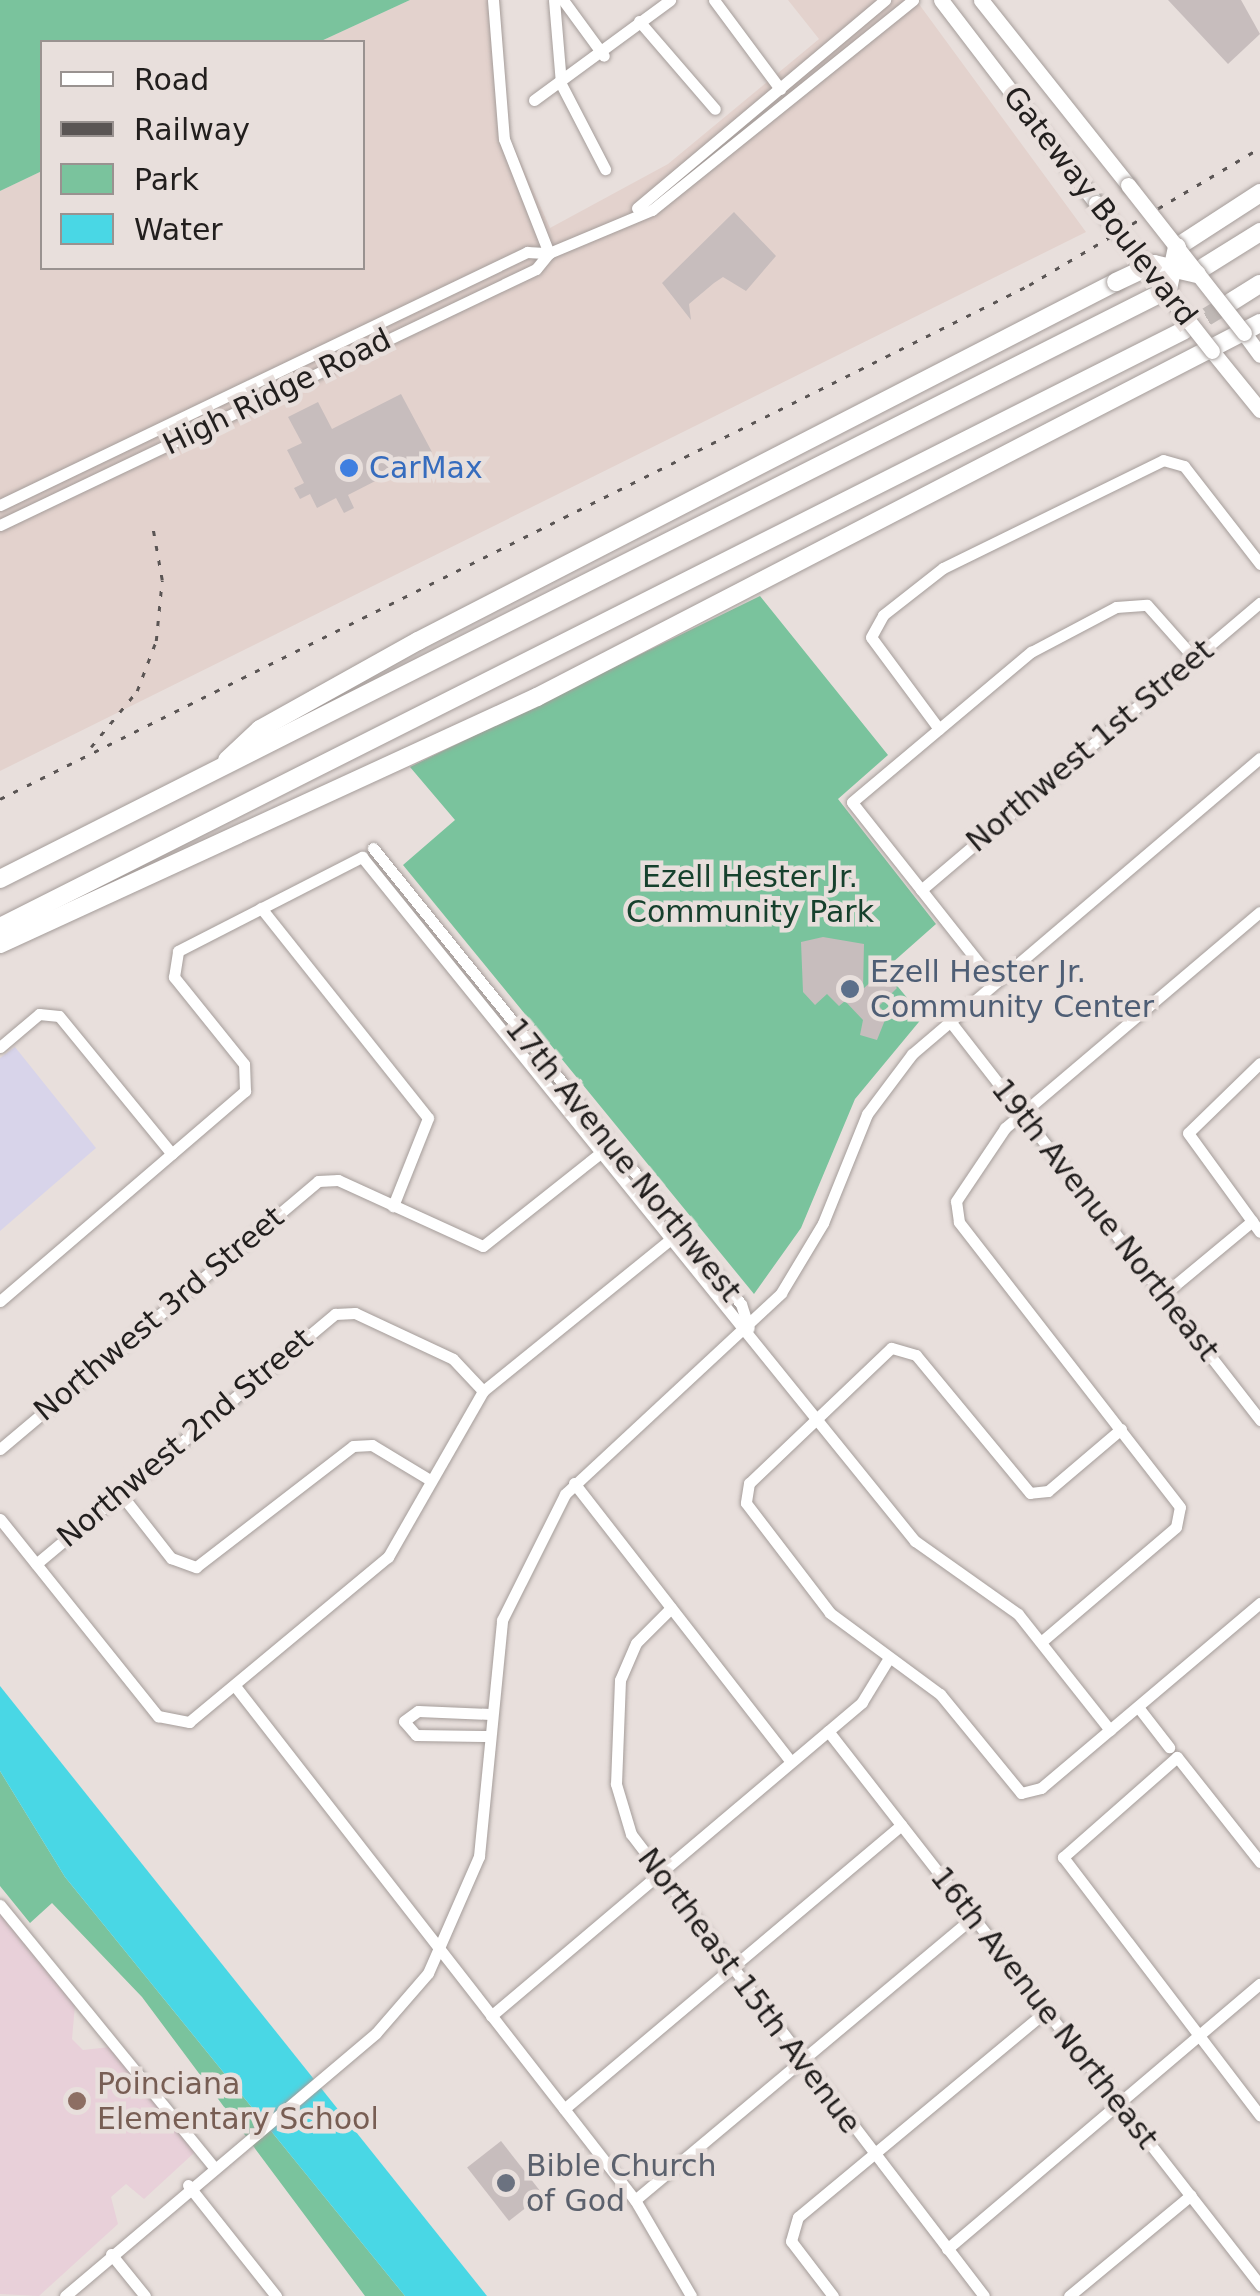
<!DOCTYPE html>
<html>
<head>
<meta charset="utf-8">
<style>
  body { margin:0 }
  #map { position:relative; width:1260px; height:2296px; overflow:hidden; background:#e8dfdc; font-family:"DejaVu Sans",sans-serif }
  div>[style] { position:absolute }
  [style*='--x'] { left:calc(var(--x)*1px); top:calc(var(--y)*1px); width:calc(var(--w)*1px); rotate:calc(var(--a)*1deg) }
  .built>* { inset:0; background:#e3d2cd }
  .industrial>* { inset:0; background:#d8d4ea }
  .education>* { inset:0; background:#e8d0d9 }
  .green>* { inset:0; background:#7ac39d }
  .water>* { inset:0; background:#49d7e5 }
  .building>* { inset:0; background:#c7bdbd; transform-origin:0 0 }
  .highway-tunnel>* { height:18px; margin-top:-9px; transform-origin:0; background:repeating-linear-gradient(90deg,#c0b9b6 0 18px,transparent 0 27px) }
  .roads { filter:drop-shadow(0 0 2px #a59d9a) drop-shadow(0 0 2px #a59d9a) }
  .minor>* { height:11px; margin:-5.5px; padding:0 5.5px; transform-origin:5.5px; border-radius:5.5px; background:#fff }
  .major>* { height:15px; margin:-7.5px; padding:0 7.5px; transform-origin:7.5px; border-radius:7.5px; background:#fff }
  .highway>* { height:18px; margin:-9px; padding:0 9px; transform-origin:9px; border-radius:9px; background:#fff }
  .rail>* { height:2.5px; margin-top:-1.25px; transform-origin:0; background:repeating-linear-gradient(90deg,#5a5554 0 5px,transparent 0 15px) }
  .bridges { filter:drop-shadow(0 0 2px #a59d9a) drop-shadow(0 0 2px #a59d9a) }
  .major-bridge>* { height:15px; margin:-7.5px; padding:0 7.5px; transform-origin:7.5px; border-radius:7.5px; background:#fff }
  .highway-bridge>* { height:18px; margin:-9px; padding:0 9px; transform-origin:9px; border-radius:9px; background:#fff }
  .dots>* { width:28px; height:28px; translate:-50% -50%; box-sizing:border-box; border:5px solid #e8dfdc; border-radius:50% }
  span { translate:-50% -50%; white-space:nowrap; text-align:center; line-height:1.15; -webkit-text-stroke:9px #e8dfdc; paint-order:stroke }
  .street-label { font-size:30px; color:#221f1e }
  .shop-label { font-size:30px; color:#366cbe }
  .left { translate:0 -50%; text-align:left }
  .park-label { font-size:30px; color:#16412d }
  .service-label { font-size:30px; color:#4e5e75 }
  .education-label { font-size:30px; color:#785e54 }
  .worship-label { font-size:30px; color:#5b616d }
  .legend { position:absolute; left:40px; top:40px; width:325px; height:230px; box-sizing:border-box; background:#e8dfdc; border:2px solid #999290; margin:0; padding:12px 18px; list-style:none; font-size:30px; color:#221f1e }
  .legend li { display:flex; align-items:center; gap:20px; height:50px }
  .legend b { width:50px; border:2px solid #999290 }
</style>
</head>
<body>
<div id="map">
  <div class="built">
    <i style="clip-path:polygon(410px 0,500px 0,509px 136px,550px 228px,668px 164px,819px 39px,788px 0,916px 0,1086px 232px,0 771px,0 191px,42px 171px,42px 268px,362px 268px,362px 42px,319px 42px)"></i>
  </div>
  <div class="industrial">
    <i style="clip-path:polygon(15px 1047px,96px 1148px,0 1231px,0 1058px)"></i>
  </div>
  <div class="education">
    <i style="clip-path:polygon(0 1914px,75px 2005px,72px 2039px,83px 2050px,110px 2047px,195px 2152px,144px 2199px,126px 2184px,111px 2197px,118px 2224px,39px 2296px,0 2294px)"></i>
  </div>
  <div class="green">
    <i style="clip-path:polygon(0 0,410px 0,319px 42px,42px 42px,42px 171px,0 191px)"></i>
    <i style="clip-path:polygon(760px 596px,888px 755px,838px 799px,936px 924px,884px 970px,923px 1017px,855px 1099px,801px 1228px,754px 1294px,403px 865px,455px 820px,410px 767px)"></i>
    <i style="clip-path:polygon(0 1771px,65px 1877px,405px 2296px,365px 2296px,142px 1997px,52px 1903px,30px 1923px,0 1886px)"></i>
  </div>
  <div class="water">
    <i style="clip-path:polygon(0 1686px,487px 2296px,405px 2296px,65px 1877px,0 1771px)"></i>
  </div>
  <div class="building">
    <i style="clip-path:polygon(1168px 0,1241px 0,1260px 34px,1228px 64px)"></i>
    <i style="clip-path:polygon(734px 212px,776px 256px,746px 291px,723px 277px,714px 283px,689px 304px,691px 320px,662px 283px)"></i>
    <i style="clip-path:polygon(401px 394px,432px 452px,348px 495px,354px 508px,344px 513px,336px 498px,317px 508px,310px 494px,300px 499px,294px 488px,304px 483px,287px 450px,302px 443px,288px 417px,318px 402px,332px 429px)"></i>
    <i style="clip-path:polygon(823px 937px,864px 944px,863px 989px,882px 971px,897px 988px,879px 1006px,887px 1015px,877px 1040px,860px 1035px,863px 1020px,845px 1001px,839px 1006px,827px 994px,815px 1005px,803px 992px,801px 942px)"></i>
    <i style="left:501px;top:2141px;width:68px;height:43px;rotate:52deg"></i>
  </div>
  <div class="highway-tunnel">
    <i style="--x:1183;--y:331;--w:56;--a:-31.1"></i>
  </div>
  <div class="roads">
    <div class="minor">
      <i style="--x:493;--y:0;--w:139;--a:85.5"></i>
      <i style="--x:504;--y:139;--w:123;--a:68.5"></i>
      <i style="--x:554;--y:0;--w:84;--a:85.2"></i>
      <i style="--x:561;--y:84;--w:96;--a:62.6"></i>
      <i style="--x:563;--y:0;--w:69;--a:53.8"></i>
      <i style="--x:714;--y:0;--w:111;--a:53.4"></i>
      <i style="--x:639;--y:21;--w:116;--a:49.2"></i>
      <i style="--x:534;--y:100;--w:169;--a:-36.3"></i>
      <i style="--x:637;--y:208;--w:324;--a:-40"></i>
      <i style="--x:0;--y:505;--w:585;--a:-25.64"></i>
      <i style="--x:527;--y:252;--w:22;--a:3"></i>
      <i style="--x:549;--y:253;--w:112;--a:-22.7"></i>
      <i style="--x:652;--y:210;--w:335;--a:-38.8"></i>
      <i style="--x:0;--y:525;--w:594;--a:-25.53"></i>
      <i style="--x:536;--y:269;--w:21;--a:-51"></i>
      <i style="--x:939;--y:729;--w:114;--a:-126.5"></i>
      <i style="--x:871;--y:637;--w:25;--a:-61"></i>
      <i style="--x:883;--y:615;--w:76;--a:-38.1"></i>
      <i style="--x:943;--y:568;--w:245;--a:-26.1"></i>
      <i style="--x:1163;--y:460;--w:22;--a:16"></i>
      <i style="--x:1184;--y:466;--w:124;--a:52.2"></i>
      <i style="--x:373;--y:848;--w:586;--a:51.1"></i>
      <i style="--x:741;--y:1304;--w:25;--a:72"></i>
      <i style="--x:921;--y:890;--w:444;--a:-40.3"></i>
      <i style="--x:261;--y:908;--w:268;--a:51.5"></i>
      <i style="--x:428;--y:1118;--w:95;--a:111.7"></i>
      <i style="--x:994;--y:982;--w:229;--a:-128.3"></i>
      <i style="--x:852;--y:802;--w:234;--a:-40"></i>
      <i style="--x:1031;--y:652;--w:96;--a:-27.9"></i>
      <i style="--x:1116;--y:607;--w:31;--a:-4"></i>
      <i style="--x:1147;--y:605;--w:71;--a:48.4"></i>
      <i style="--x:949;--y:1020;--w:507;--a:52.13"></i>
      <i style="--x:0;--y:1047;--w:51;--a:-40.2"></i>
      <i style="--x:39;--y:1014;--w:20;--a:6"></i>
      <i style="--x:59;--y:1016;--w:178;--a:50.7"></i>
      <i style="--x:1260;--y:1063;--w:100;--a:135.8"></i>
      <i style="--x:1188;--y:1133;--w:122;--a:54"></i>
      <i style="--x:1163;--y:1295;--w:116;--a:-39.7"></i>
      <i style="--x:0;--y:1301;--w:323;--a:-40.6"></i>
      <i style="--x:245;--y:1091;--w:27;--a:-92"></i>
      <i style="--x:244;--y:1064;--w:112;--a:-128.8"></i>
      <i style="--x:174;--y:977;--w:26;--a:-81"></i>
      <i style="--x:178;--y:951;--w:207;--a:-27.1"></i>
      <i style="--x:362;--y:857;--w:880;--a:51.05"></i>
      <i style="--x:915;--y:1541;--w:126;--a:35.3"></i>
      <i style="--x:1018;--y:1614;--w:148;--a:51.6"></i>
      <i style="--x:1121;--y:1429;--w:96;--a:139.7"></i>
      <i style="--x:1048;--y:1491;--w:18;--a:174"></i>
      <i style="--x:1030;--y:1493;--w:179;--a:-129.6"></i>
      <i style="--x:916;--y:1355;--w:26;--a:-164"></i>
      <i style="--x:891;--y:1348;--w:196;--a:136.4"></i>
      <i style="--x:749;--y:1483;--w:20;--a:99"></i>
      <i style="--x:746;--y:1503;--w:138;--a:52.6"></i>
      <i style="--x:830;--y:1613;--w:137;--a:36.4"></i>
      <i style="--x:940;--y:1694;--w:128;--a:50.7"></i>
      <i style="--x:1021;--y:1793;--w:21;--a:-14"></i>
      <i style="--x:1041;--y:1788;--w:287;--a:-40.2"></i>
      <i style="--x:0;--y:1449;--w:416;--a:-40.1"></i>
      <i style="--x:318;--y:1181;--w:20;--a:-3"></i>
      <i style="--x:338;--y:1180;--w:159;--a:24.5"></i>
      <i style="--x:483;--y:1246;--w:148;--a:-38.4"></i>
      <i style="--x:574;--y:1483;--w:353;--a:52.1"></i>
      <i style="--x:120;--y:1493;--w:83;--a:51.9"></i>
      <i style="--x:171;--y:1558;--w:27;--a:20"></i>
      <i style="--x:196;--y:1567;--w:198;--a:-37.6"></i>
      <i style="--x:353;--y:1446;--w:19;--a:-3"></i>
      <i style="--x:372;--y:1445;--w:68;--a:31.1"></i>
      <i style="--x:0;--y:1519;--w:253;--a:51.3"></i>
      <i style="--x:158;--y:1716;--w:32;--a:11"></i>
      <i style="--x:189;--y:1722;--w:259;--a:-39.7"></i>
      <i style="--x:388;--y:1557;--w:191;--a:-60.2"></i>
      <i style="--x:483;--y:1391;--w:256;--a:-39"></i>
      <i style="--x:36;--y:1564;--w:390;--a:-39.9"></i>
      <i style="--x:335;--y:1314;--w:20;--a:-3"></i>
      <i style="--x:355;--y:1313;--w:108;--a:25.1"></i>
      <i style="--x:453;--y:1359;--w:44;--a:46.8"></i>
      <i style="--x:671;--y:1608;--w:49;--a:135"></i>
      <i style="--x:636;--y:1643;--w:40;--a:113.4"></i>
      <i style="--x:620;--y:1680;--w:104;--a:92.2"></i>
      <i style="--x:616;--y:1784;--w:52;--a:73.3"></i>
      <i style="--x:631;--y:1834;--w:581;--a:52.62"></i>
      <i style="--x:1041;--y:1642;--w:177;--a:-40.4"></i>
      <i style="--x:1176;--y:1527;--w:20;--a:-79"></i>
      <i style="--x:1180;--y:1507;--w:361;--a:-127.8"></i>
      <i style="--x:959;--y:1222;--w:21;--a:-98"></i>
      <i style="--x:956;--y:1201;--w:88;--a:-56.1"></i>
      <i style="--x:1005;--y:1128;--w:334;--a:-40.3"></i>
      <i style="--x:235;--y:1686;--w:651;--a:52.11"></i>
      <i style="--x:635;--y:2200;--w:111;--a:59.7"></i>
      <i style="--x:1138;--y:1707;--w:51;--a:52.2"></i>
      <i style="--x:828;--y:1731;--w:703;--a:52.05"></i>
      <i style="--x:489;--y:1736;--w:73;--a:-179.2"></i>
      <i style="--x:416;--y:1735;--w:18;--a:-131"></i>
      <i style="--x:404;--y:1721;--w:17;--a:-36"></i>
      <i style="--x:418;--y:1711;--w:72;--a:2.4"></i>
      <i style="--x:1260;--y:1862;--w:134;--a:-128.3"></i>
      <i style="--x:1177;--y:1757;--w:152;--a:138.7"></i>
      <i style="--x:1063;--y:1857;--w:325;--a:52.7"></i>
      <i style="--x:0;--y:1905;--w:335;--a:50.8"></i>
      <i style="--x:491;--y:2016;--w:486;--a:-40.2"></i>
      <i style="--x:862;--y:1702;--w:48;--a:-58.6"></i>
      <i style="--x:564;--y:2109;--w:441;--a:-40.1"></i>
      <i style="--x:188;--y:2185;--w:142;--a:51.6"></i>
      <i style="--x:635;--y:2200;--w:441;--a:-39.9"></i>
      <i style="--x:947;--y:2249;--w:410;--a:-40.3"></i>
      <i style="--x:111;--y:2254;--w:54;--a:51"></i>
      <i style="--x:65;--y:2296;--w:407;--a:-40.2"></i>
      <i style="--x:376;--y:2033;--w:79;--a:-49.1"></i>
      <i style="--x:428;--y:1973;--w:128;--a:-66.4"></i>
      <i style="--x:479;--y:1856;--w:237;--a:-84.4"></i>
      <i style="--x:502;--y:1620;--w:141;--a:-63.4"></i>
      <i style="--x:565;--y:1494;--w:295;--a:-42.9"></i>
      <i style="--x:781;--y:1293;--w:82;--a:-59"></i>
      <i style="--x:823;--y:1223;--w:118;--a:-68"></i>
      <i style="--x:867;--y:1114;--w:75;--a:-53.1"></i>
      <i style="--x:912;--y:1054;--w:457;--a:-40.4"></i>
      <i style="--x:833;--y:2296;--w:69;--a:-127.4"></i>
      <i style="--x:791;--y:2241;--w:25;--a:-74"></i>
      <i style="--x:798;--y:2217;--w:322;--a:-39.7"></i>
      <i style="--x:1069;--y:2296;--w:158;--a:-39.6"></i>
    </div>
    <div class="major">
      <i style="--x:941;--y:0;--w:255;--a:52.6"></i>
      <i style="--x:981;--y:0;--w:236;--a:51.5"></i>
      <i style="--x:1244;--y:333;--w:27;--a:54"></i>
      <i style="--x:1212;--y:351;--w:76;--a:50.9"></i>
    </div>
    <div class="highway">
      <i style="--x:1177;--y:247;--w:99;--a:-33"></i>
      <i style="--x:1204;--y:267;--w:66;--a:-32"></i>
      <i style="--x:1231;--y:302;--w:34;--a:-32"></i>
      <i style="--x:227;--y:760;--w:45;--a:-43.2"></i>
      <i style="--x:260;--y:729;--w:181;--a:-29.1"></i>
      <i style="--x:418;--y:641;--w:785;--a:-27.22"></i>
      <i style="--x:0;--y:879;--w:1294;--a:-26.78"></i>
      <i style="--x:0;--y:927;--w:1325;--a:-26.74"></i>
      <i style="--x:0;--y:944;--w:591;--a:-24.7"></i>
      <i style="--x:537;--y:697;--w:814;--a:-27.35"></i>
    </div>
  </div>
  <div class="rail">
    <i style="--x:91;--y:747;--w:72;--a:-50.6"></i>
    <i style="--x:137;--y:691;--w:53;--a:-69.2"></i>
    <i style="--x:156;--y:641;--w:61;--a:-84.4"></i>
    <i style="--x:162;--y:580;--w:57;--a:-100.1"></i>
    <i style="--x:0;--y:799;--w:1150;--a:-26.54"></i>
    <i style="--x:1029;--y:285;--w:269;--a:-30.7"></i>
  </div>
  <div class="bridges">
    <div class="major-bridge">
      <i style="--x:1128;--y:185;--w:188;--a:51.9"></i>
      <i style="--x:1096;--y:203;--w:188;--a:51.9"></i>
    </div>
    <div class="highway-bridge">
      <i style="--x:1116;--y:282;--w:42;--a:-25.3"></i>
      <i style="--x:1154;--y:264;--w:44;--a:13.1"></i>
      <i style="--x:1167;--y:294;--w:48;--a:-78"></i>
    </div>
  </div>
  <div class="dots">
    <i style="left:349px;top:468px;background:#3f7fe0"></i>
    <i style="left:850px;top:989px;background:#5c6f8a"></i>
    <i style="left:77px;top:2101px;background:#8d6e63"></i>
    <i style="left:506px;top:2183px;background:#6b7280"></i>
  </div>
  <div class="street-label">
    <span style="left:1100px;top:206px;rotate:52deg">Gateway Boulevard</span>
    <span style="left:277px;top:392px;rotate:-26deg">High Ridge Road</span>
    <span style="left:1090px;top:746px;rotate:-40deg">Northwest 1st Street</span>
    <span style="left:623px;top:1160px;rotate:51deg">17th Avenue Northwest</span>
    <span style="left:1105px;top:1220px;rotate:52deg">19th Avenue Northeast</span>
    <span style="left:159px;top:1314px;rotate:-40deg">Northwest 3rd Street</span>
    <span style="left:185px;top:1438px;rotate:-40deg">Northwest 2nd Street</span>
    <span style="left:749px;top:1991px;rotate:53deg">Northeast 15th Avenue</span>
    <span style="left:1044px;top:2008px;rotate:52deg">16th Avenue Northeast</span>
  </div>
  <div class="shop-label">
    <span class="left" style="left:369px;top:468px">CarMax</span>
  </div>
  <div class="park-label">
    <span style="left:750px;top:894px">Ezell Hester Jr.<br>Community Park</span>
  </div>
  <div class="service-label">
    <span class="left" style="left:870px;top:989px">Ezell Hester Jr.<br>Community Center</span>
  </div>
  <div class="education-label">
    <span class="left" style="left:97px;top:2101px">Poinciana<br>Elementary School</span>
  </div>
  <div class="worship-label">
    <span class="left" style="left:526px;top:2183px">Bible Church<br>of God</span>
  </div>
  <ul class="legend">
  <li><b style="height:12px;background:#fff"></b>Road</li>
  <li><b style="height:12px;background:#5a5554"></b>Railway</li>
  <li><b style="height:28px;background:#7ac39d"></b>Park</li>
  <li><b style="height:28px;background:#49d7e5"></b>Water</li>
  </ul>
</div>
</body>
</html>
